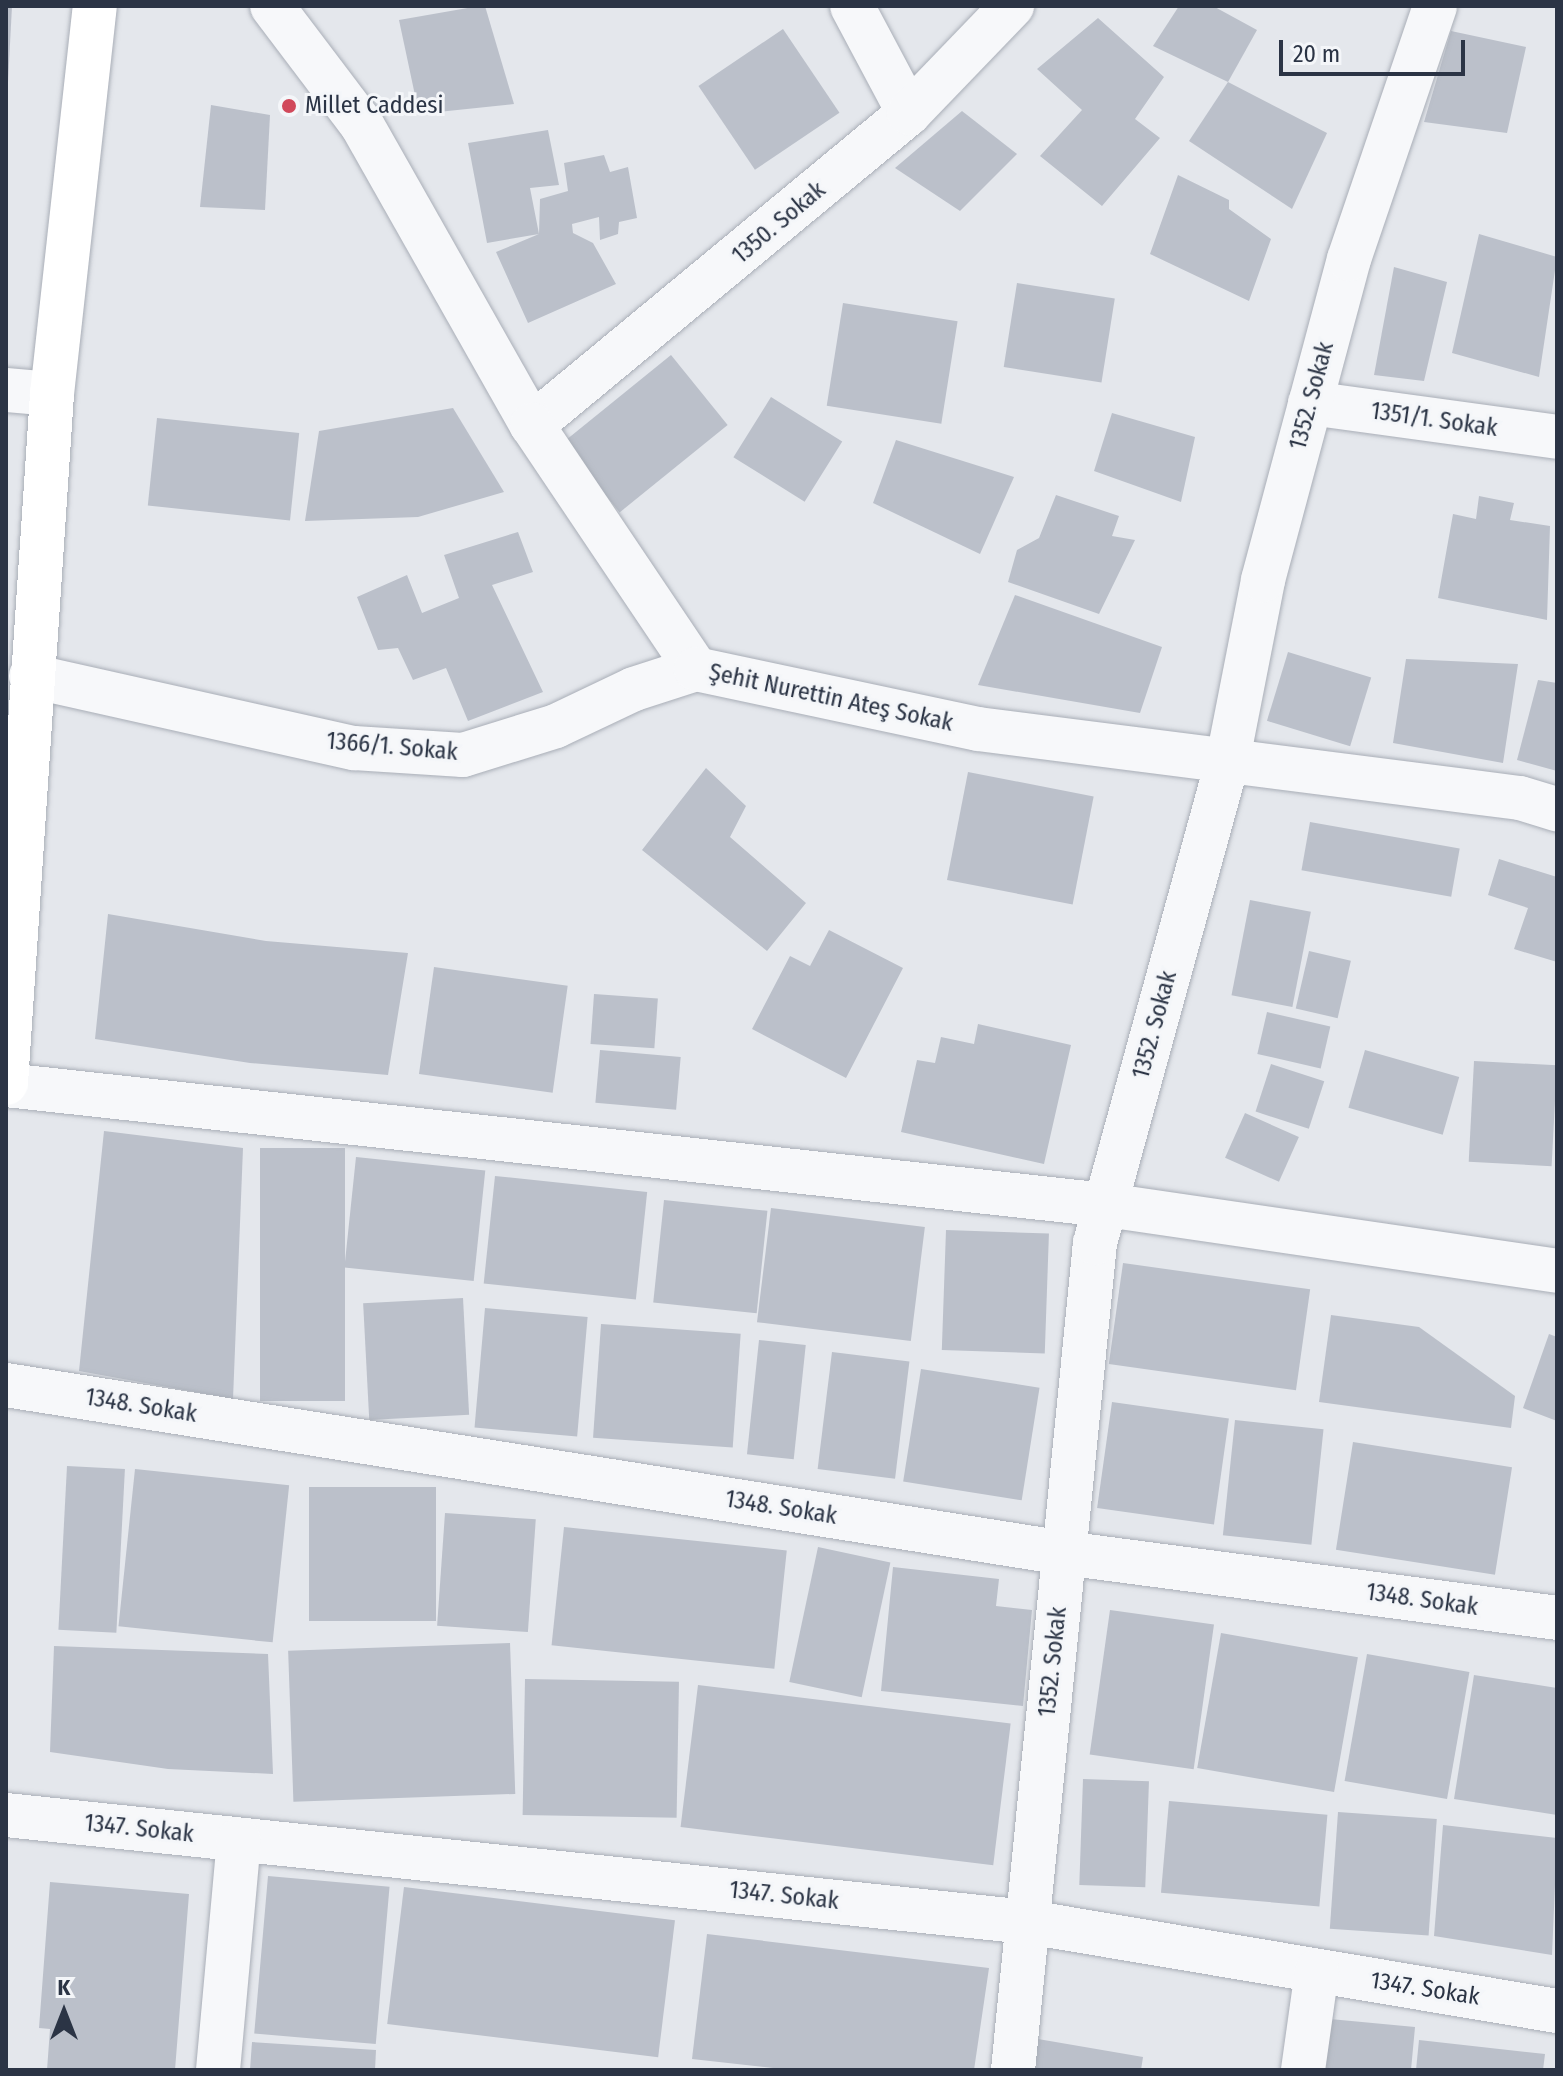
<!DOCTYPE html>
<html>
<head>
<meta charset="utf-8">
<style>
  body { margin:0 }
  #map { position:relative; width:1563px; height:2076px; overflow:hidden; background:#e4e7ec; font-family:"Fira Sans Condensed",sans-serif }
  div>[style] { position:absolute }
  [style*='--x'] { left:calc(var(--x)*1px); top:calc(var(--y)*1px); width:calc(var(--w)*1px); rotate:calc(var(--a)*1deg) }
  .building>* { inset:0; background:#bbc0ca; transform-origin:0 0 }
  .roads { filter:drop-shadow(0 0 2px #a9aeb7) drop-shadow(0 0 2px #a9aeb7) }
  .minor>* { height:44px; margin:-22px; padding:0 22px; transform-origin:22px; border-radius:22px; background:#f7f8fa }
  .tertiary>* { height:44px; margin:-22px; padding:0 22px; transform-origin:22px; border-radius:22px; background:#f7f8fa }
  .secondary>* { height:44px; margin:-22px; padding:0 22px; transform-origin:22px; border-radius:22px; background:#fff }
  .dots>* { width:22px; height:22px; translate:-50% -50%; box-sizing:border-box; border:4px solid #f4f6f9; border-radius:50% }
  span { translate:-50% -50%; white-space:nowrap; text-align:center; line-height:1.15; -webkit-text-stroke:6px #f4f6f9; paint-order:stroke }
  .poi-label { font-size:24px; color:#2b3445 }
  .left { translate:0 -50%; text-align:left }
  .street-label { font-size:24px; color:#2b3445 }
  .frame { position:absolute; inset:0; border:8px solid #2b3445; pointer-events:none }
  .north { position:absolute; left:24px; top:1972px; width:80px; height:80px; -webkit-text-stroke:6px #f4f6f9; paint-order:stroke; rotate:0deg; font-size:22px; font-weight:700; line-height:32px; text-align:center; color:#2b3445 }
  .north::after { content:''; display:block; margin:auto; width:28px; height:36px; background:#2b3445; clip-path:polygon(50% 0,100% 100%,50% 72%,0 100%) }
  .scale { position:absolute; left:1279px; top:40px; width:186px; height:36px; box-sizing:border-box; border:4px solid #2b3445; border-top:0; padding-left:10px; font-size:24px; line-height:28px; white-space:nowrap; color:#2b3445; -webkit-text-stroke:6px #f4f6f9; paint-order:stroke }
</style>
</head>
<body>
<div id="map">
  <div class="building">
    <i style="clip-path:polygon(6px 6px,12px 6px,8px 82px,6px 82px)"></i>
    <i style="clip-path:polygon(479px 6px,485px 6px,514px 104px,419px 114px,399px 20px)"></i>
    <i style="clip-path:polygon(1179px 6px,1213px 6px,1257px 30px,1228px 82px,1153px 46px)"></i>
    <i style="clip-path:polygon(1098px 18px,1164px 77px,1135px 119px,1160px 138px,1102px 206px,1040px 156px,1082px 110px,1037px 69px)"></i>
    <i style="left:783px;top:29px;width:101px;height:102px;rotate:56deg"></i>
    <i style="clip-path:polygon(1451px 31px,1526px 47px,1507px 133px,1424px 122px)"></i>
    <i style="clip-path:polygon(1228px 82px,1327px 133px,1292px 209px,1189px 141px)"></i>
    <i style="clip-path:polygon(211px 105px,270px 115px,265px 210px,200px 207px)"></i>
    <i style="clip-path:polygon(962px 111px,1017px 154px,960px 211px,895px 168px)"></i>
    <i style="clip-path:polygon(548px 130px,559px 185px,530px 188px,539px 234px,540px 199px,568px 191px,564px 163px,604px 155px,610px 172px,628px 167px,637px 218px,619px 222px,618px 234px,600px 240px,599px 217px,572px 224px,573px 233px,593px 243px,616px 284px,528px 323px,496px 252px,539px 234px,487px 243px,468px 143px)"></i>
    <i style="clip-path:polygon(1178px 175px,1229px 200px,1229px 209px,1271px 239px,1249px 301px,1150px 254px)"></i>
    <i style="clip-path:polygon(1479px 234px,1557px 257px,1539px 377px,1452px 353px)"></i>
    <i style="clip-path:polygon(1394px 267px,1447px 282px,1424px 381px,1374px 375px)"></i>
    <i style="left:1017px;top:283px;width:99px;height:85px;rotate:9deg"></i>
    <i style="left:843px;top:303px;width:116px;height:104px;rotate:9deg"></i>
    <i style="left:671px;top:355px;width:90px;height:139px;rotate:51deg"></i>
    <i style="left:771px;top:397px;width:84px;height:71px;rotate:32deg"></i>
    <i style="clip-path:polygon(453px 408px,504px 492px,418px 517px,305px 521px,319px 431px)"></i>
    <i style="clip-path:polygon(1112px 413px,1195px 437px,1181px 502px,1094px 471px)"></i>
    <i style="left:157px;top:418px;width:143px;height:88px;rotate:6deg"></i>
    <i style="clip-path:polygon(896px 440px,1014px 477px,980px 554px,873px 503px)"></i>
    <i style="clip-path:polygon(1056px 495px,1119px 516px,1112px 536px,1135px 540px,1099px 614px,1008px 582px,1017px 550px,1039px 538px)"></i>
    <i style="clip-path:polygon(1479px 496px,1514px 503px,1510px 520px,1550px 526px,1547px 620px,1438px 598px,1453px 514px,1476px 519px)"></i>
    <i style="clip-path:polygon(518px 532px,533px 572px,492px 585px,543px 692px,468px 721px,446px 668px,413px 680px,398px 648px,378px 650px,357px 597px,407px 575px,422px 613px,459px 598px,444px 555px)"></i>
    <i style="clip-path:polygon(1015px 595px,1162px 647px,1140px 713px,978px 685px)"></i>
    <i style="left:1288px;top:652px;width:87px;height:72px;rotate:17deg"></i>
    <i style="clip-path:polygon(1406px 659px,1518px 664px,1503px 763px,1393px 743px)"></i>
    <i style="clip-path:polygon(1538px 680px,1557px 683px,1557px 771px,1517px 760px)"></i>
    <i style="clip-path:polygon(706px 768px,746px 806px,730px 837px,806px 903px,767px 951px,642px 850px)"></i>
    <i style="left:968px;top:772px;width:128px;height:110px;rotate:11deg"></i>
    <i style="left:1310px;top:822px;width:152px;height:49px;rotate:10deg"></i>
    <i style="clip-path:polygon(1499px 859px,1557px 877px,1557px 962px,1514px 949px,1528px 908px,1488px 895px)"></i>
    <i style="left:1250px;top:900px;width:62px;height:97px;rotate:11deg"></i>
    <i style="clip-path:polygon(108px 914px,266px 941px,408px 953px,388px 1075px,250px 1063px,95px 1039px)"></i>
    <i style="clip-path:polygon(829px 930px,903px 968px,846px 1078px,752px 1029px,790px 956px,810px 966px)"></i>
    <i style="left:1309px;top:951px;width:43px;height:59px;rotate:13deg"></i>
    <i style="left:434px;top:967px;width:135px;height:108px;rotate:8deg"></i>
    <i style="left:594px;top:994px;width:64px;height:50px;rotate:4deg"></i>
    <i style="left:1267px;top:1012px;width:65px;height:43px;rotate:13deg"></i>
    <i style="clip-path:polygon(978px 1024px,1071px 1045px,1044px 1164px,901px 1132px,917px 1060px,935px 1063px,941px 1037px,974px 1044px)"></i>
    <i style="left:600px;top:1050px;width:81px;height:53px;rotate:5deg"></i>
    <i style="left:1365px;top:1050px;width:98px;height:60px;rotate:16deg"></i>
    <i style="left:1474px;top:1061px;width:83px;height:101px;rotate:3deg"></i>
    <i style="left:1271px;top:1064px;width:56px;height:50px;rotate:18deg"></i>
    <i style="left:1245px;top:1113px;width:59px;height:49px;rotate:24deg"></i>
    <i style="clip-path:polygon(104px 1131px,243px 1148px,233px 1399px,79px 1371px)"></i>
    <i style="left:260px;top:1148px;width:85px;height:253px"></i>
    <i style="left:356px;top:1157px;width:130px;height:111px;rotate:6deg"></i>
    <i style="left:495px;top:1176px;width:153px;height:108px;rotate:6deg"></i>
    <i style="left:664px;top:1200px;width:104px;height:103px;rotate:6deg"></i>
    <i style="left:771px;top:1208px;width:155px;height:115px;rotate:7deg"></i>
    <i style="left:946px;top:1230px;width:103px;height:120px;rotate:2deg"></i>
    <i style="left:1123px;top:1263px;width:189px;height:102px;rotate:8deg"></i>
    <i style="left:463px;top:1298px;width:117px;height:100px;rotate:87deg"></i>
    <i style="left:485px;top:1308px;width:103px;height:120px;rotate:5deg"></i>
    <i style="clip-path:polygon(1331px 1315px,1419px 1327px,1515px 1396px,1511px 1428px,1319px 1402px)"></i>
    <i style="left:601px;top:1324px;width:140px;height:114px;rotate:4deg"></i>
    <i style="clip-path:polygon(1549px 1334px,1557px 1337px,1557px 1421px,1523px 1408px)"></i>
    <i style="left:759px;top:1340px;width:47px;height:115px;rotate:6deg"></i>
    <i style="left:832px;top:1352px;width:78px;height:118px;rotate:7deg"></i>
    <i style="left:921px;top:1369px;width:120px;height:114px;rotate:9deg"></i>
    <i style="left:1112px;top:1402px;width:118px;height:107px;rotate:8deg"></i>
    <i style="left:1235px;top:1420px;width:89px;height:116px;rotate:6deg"></i>
    <i style="left:1353px;top:1442px;width:161px;height:109px;rotate:9deg"></i>
    <i style="left:67px;top:1466px;width:58px;height:164px;rotate:3deg"></i>
    <i style="left:135px;top:1469px;width:155px;height:158px;rotate:6deg"></i>
    <i style="left:309px;top:1487px;width:127px;height:134px"></i>
    <i style="left:445px;top:1513px;width:91px;height:113px;rotate:4deg"></i>
    <i style="left:564px;top:1527px;width:224px;height:119px;rotate:6deg"></i>
    <i style="left:818px;top:1547px;width:74px;height:138px;rotate:12deg"></i>
    <i style="clip-path:polygon(893px 1567px,999px 1579px,996px 1606px,1032px 1610px,1023px 1706px,881px 1691px)"></i>
    <i style="left:1110px;top:1610px;width:105px;height:146px;rotate:8deg"></i>
    <i style="left:1221px;top:1633px;width:139px;height:137px;rotate:10deg"></i>
    <i style="left:510px;top:1643px;width:151px;height:222px;rotate:88deg"></i>
    <i style="clip-path:polygon(54px 1646px,268px 1654px,273px 1774px,168px 1769px,50px 1752px)"></i>
    <i style="left:1367px;top:1654px;width:104px;height:129px;rotate:10deg"></i>
    <i style="clip-path:polygon(1474px 1675px,1557px 1688px,1557px 1815px,1454px 1799px)"></i>
    <i style="left:525px;top:1679px;width:154px;height:136px;rotate:1deg"></i>
    <i style="left:698px;top:1685px;width:315px;height:143px;rotate:7deg"></i>
    <i style="left:1083px;top:1779px;width:66px;height:106px;rotate:2deg"></i>
    <i style="left:1169px;top:1801px;width:159px;height:92px;rotate:5deg"></i>
    <i style="left:1338px;top:1812px;width:99px;height:117px;rotate:4deg"></i>
    <i style="clip-path:polygon(1443px 1825px,1557px 1838px,1552px 1955px,1434px 1936px)"></i>
    <i style="left:268px;top:1876px;width:122px;height:158px;rotate:5deg"></i>
    <i style="clip-path:polygon(50px 1882px,189px 1894px,175px 2070px,47px 2070px,50px 2029px,39px 2028px)"></i>
    <i style="left:404px;top:1887px;width:273px;height:138px;rotate:7deg"></i>
    <i style="clip-path:polygon(707px 1934px,989px 1968px,974px 2070px,791px 2070px,692px 2059px)"></i>
    <i style="clip-path:polygon(1330px 2019px,1415px 2027px,1411px 2070px,1325px 2070px)"></i>
    <i style="clip-path:polygon(1038px 2039px,1143px 2057px,1141px 2070px,1032px 2070px)"></i>
    <i style="clip-path:polygon(1419px 2040px,1545px 2054px,1543px 2070px,1416px 2070px)"></i>
    <i style="clip-path:polygon(252px 2042px,376px 2050px,375px 2070px,250px 2070px)"></i>
  </div>
  <div class="roads">
    <div class="minor">
      <i style="--x:852;--y:6;--w:121;--a:62"></i>
      <i style="--x:6;--y:390;--w:46;--a:5"></i>
      <i style="--x:1310;--y:403;--w:249;--a:7.8"></i>
      <i style="--x:532;--y:425;--w:489;--a:-39.6"></i>
      <i style="--x:909;--y:113;--w:149;--a:-46.1"></i>
      <i style="--x:31;--y:676;--w:331;--a:12.6"></i>
      <i style="--x:354;--y:748;--w:109;--a:3.7"></i>
      <i style="--x:463;--y:755;--w:97;--a:-17.3"></i>
      <i style="--x:556;--y:726;--w:86;--a:-25.4"></i>
      <i style="--x:634;--y:689;--w:65;--a:-17.9"></i>
      <i style="--x:6;--y:1085;--w:1107;--a:6.23"></i>
      <i style="--x:1106;--y:1205;--w:456;--a:8.3"></i>
      <i style="--x:6;--y:1385;--w:1071;--a:9.02"></i>
      <i style="--x:1064;--y:1553;--w:497;--a:7.5"></i>
      <i style="--x:6;--y:1815;--w:1028;--a:5.98"></i>
      <i style="--x:1028;--y:1922;--w:536;--a:9.55"></i>
      <i style="--x:218;--y:2070;--w:231;--a:-84.8"></i>
      <i style="--x:1013;--y:2070;--w:831;--a:-84.34"></i>
      <i style="--x:1095;--y:1243;--w:502;--a:-74.63"></i>
      <i style="--x:1228;--y:759;--w:182;--a:-78.9"></i>
      <i style="--x:1263;--y:580;--w:332;--a:-75"></i>
      <i style="--x:1349;--y:259;--w:267;--a:-71.2"></i>
      <i style="--x:1303;--y:2070;--w:100;--a:-82"></i>
    </div>
    <div class="tertiary">
      <i style="--x:272;--y:6;--w:149;--a:52.9"></i>
      <i style="--x:362;--y:125;--w:345;--a:60.5"></i>
      <i style="--x:532;--y:425;--w:294;--a:56.1"></i>
      <i style="--x:696;--y:669;--w:288;--a:12"></i>
      <i style="--x:978;--y:729;--w:546;--a:7.26"></i>
      <i style="--x:1520;--y:798;--w:39;--a:17"></i>
    </div>
    <div class="secondary">
      <i style="--x:6;--y:1083;--w:691;--a:-86.18"></i>
      <i style="--x:52;--y:394;--w:390;--a:-83.7"></i>
    </div>
  </div>
  <div class="dots">
    <i style="left:289px;top:106px;background:#d1495b"></i>
  </div>
  <div class="poi-label">
    <span class="left" style="left:305px;top:106px">Millet Caddesi</span>
  </div>
  <div class="street-label">
    <span style="left:779px;top:223px;rotate:-40deg">1350. Sokak</span>
    <span style="left:1312px;top:396px;rotate:-75deg">1352. Sokak</span>
    <span style="left:1434px;top:420px;rotate:8deg">1351/1. Sokak</span>
    <span style="left:831px;top:698px;rotate:12deg">Şehit Nurettin Ateş Sokak</span>
    <span style="left:392px;top:747px;rotate:5deg">1366/1. Sokak</span>
    <span style="left:1155px;top:1025px;rotate:-75deg">1352. Sokak</span>
    <span style="left:141px;top:1406px;rotate:9deg">1348. Sokak</span>
    <span style="left:781px;top:1508px;rotate:9deg">1348. Sokak</span>
    <span style="left:1422px;top:1600px;rotate:8deg">1348. Sokak</span>
    <span style="left:1053px;top:1662px;rotate:-84deg">1352. Sokak</span>
    <span style="left:139px;top:1829px;rotate:6deg">1347. Sokak</span>
    <span style="left:784px;top:1896px;rotate:6deg">1347. Sokak</span>
    <span style="left:1425px;top:1989px;rotate:9deg">1347. Sokak</span>
  </div>
  <div class="frame"></div>
  <div class="north">K</div>
  <div class="scale">20 m</div>
</div>
</body>
</html>
